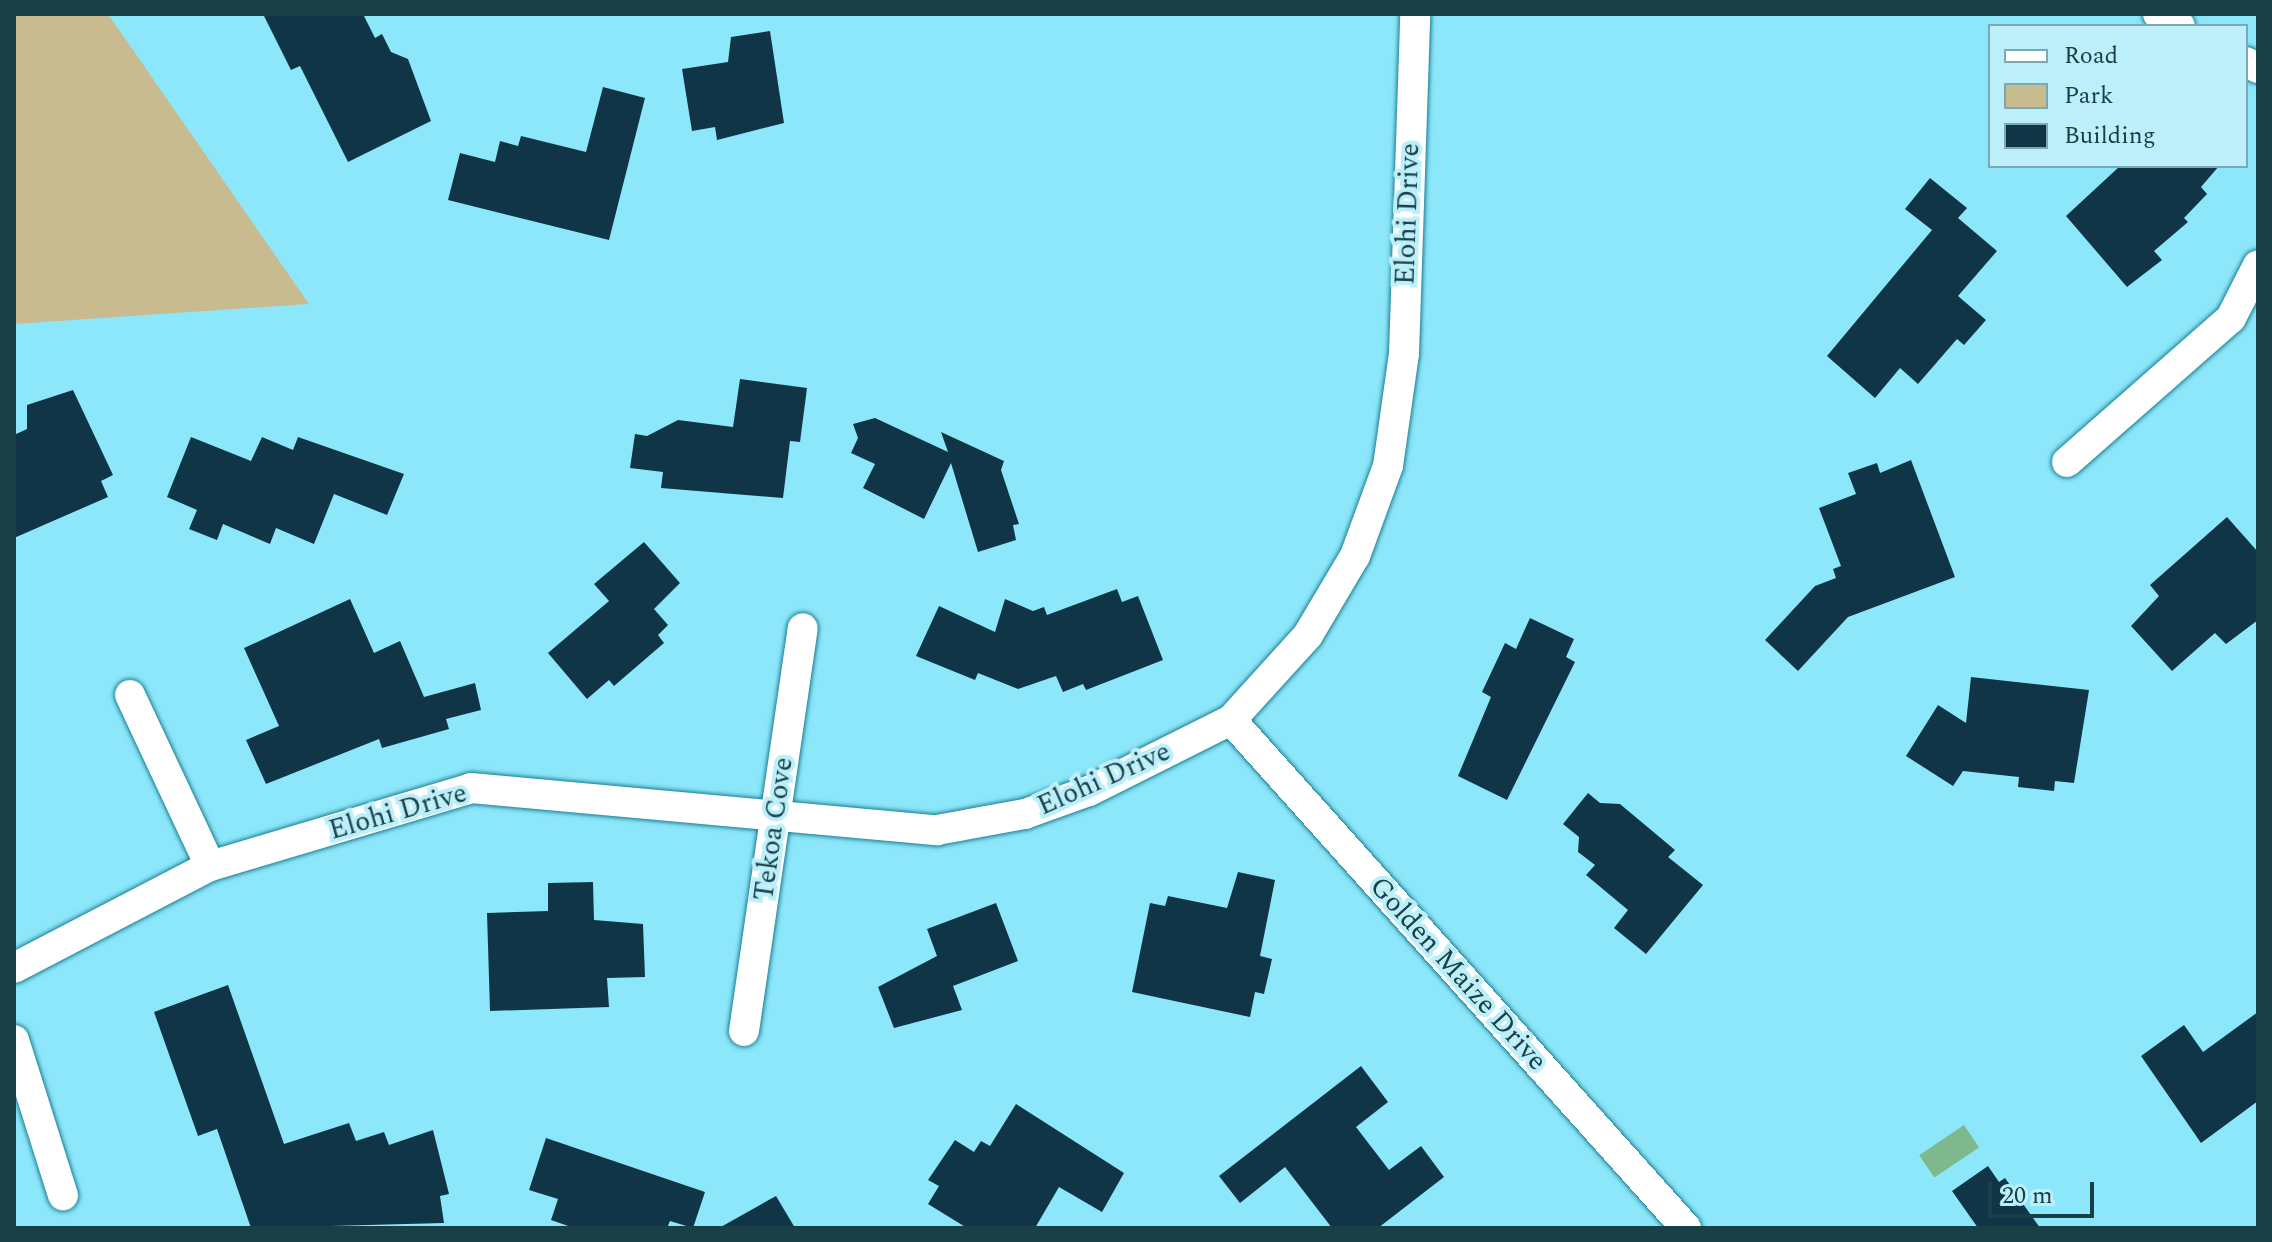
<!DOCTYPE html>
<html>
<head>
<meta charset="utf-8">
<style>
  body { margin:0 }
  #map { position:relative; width:2272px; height:1242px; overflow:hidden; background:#8de7fa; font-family:Spectral,serif }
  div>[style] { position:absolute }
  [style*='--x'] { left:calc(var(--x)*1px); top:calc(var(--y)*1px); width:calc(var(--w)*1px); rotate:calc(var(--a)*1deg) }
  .green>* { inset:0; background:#c9bb90 }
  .water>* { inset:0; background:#7eb98e; transform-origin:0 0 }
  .building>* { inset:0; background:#0f3547 }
  .roads { filter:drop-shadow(0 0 2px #197f91) drop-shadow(0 0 2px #197f91) }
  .street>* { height:30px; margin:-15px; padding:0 15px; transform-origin:15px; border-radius:15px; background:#fff }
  span { translate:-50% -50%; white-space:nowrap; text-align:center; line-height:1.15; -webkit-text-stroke:8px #bceffa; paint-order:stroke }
  .street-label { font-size:28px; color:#194047 }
  .frame { position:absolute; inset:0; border:16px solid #194047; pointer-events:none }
  .legend { position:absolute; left:1988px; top:24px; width:260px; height:144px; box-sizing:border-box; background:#bceffa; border:2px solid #7ba9b2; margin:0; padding:10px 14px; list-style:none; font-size:24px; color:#194047 }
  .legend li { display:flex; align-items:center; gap:16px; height:40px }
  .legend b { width:40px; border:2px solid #7ba9b2 }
  .scale { position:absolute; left:1988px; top:1182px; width:106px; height:36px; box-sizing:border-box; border:4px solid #194047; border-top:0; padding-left:10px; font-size:24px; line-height:28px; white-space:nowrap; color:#194047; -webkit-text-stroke:6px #bceffa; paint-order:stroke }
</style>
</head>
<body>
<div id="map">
  <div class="green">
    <i style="clip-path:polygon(14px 14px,108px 14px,309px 304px,14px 324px)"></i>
  </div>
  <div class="water">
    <i style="left:1964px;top:1125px;width:27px;height:54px;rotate:56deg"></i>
  </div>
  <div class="building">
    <i style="clip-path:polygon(263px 14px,363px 14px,375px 38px,382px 34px,391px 52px,408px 59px,431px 121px,348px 162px,300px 66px,291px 70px)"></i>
    <i style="clip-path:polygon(770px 31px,784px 123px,717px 140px,715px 127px,692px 131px,682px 69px,728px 62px,731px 37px)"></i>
    <i style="clip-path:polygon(603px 87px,645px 98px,609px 240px,448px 200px,460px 153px,495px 162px,500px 141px,518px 146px,521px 136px,586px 152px)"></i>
    <i style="clip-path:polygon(2120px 166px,2219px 166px,2201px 187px,2207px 194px,2184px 218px,2188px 222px,2154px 251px,2162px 260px,2127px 287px,2066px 216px)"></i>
    <i style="clip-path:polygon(1930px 178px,1967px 208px,1958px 218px,1997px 251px,1958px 296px,1986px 320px,1964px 345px,1957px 339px,1918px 384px,1900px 368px,1875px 398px,1827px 356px,1932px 230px,1905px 209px)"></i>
    <i style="clip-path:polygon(740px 379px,807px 388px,800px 442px,790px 441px,783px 498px,661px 488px,663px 472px,630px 468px,635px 434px,647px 436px,678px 420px,733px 427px)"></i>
    <i style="clip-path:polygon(73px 390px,113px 475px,101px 481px,108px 497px,14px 538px,14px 435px,27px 429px,27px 405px)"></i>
    <i style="clip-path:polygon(875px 418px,948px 452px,941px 432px,1004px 461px,1001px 470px,1019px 524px,1013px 525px,1016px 540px,978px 552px,951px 463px,924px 519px,863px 488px,875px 464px,851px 453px,858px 438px,853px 424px)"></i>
    <i style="clip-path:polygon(191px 437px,251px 461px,262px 437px,293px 450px,298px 437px,404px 474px,387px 515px,334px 494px,314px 544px,276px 528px,270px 544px,223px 524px,217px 540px,189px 529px,197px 510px,167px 497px)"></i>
    <i style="clip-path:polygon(1911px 460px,1955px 577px,1848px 617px,1798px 671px,1765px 640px,1815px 586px,1836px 578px,1833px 569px,1841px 566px,1819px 508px,1856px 494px,1848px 473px,1877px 463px,1880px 473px)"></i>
    <i style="clip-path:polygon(2227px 517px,2258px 552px,2258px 620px,2226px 644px,2215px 633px,2172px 671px,2131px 626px,2159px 596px,2150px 585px)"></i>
    <i style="clip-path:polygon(644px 542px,680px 583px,654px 609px,668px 625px,658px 635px,664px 643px,614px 686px,609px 680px,587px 699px,548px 653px,609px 601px,594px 584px)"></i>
    <i style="clip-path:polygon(1117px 589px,1122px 602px,1138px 596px,1163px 660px,1086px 690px,1083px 684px,1063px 692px,1056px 676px,1018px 689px,978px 673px,975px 680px,916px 656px,939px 606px,995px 632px,1005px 599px,1033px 611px,1044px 607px,1047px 615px)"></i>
    <i style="clip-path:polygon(350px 599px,374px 653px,400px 641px,424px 697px,475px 683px,481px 710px,446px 719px,449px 729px,382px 748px,379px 739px,266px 784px,246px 740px,279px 726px,244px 648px)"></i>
    <i style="clip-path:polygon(1530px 618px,1574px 639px,1566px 657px,1575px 662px,1507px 800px,1458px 776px,1491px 697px,1482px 692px,1505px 643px,1516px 649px)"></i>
    <i style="clip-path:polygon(1971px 677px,2089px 690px,2074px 783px,2055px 781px,2054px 791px,2018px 787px,2019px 777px,1963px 771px,1953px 786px,1906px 756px,1938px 705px,1966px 723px)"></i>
    <i style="clip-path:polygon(1588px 793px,1600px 803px,1620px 804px,1675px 850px,1668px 857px,1703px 885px,1646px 954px,1614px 928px,1628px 910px,1586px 875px,1595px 865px,1578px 852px,1579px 837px,1563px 824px)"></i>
    <i style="clip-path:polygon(1238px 872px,1275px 880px,1260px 956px,1272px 959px,1264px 994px,1255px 992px,1250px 1017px,1132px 992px,1150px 903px,1165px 906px,1168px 896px,1227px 908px)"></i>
    <i style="clip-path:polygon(593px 882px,594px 920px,643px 924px,645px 977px,607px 978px,609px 1007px,490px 1011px,487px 913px,548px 911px,548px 883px)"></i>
    <i style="clip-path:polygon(996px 903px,1018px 961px,953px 986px,962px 1010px,894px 1028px,878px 987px,937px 956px,927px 929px)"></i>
    <i style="clip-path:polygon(228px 985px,284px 1144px,349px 1123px,356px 1141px,384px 1132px,389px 1145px,433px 1130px,449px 1194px,440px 1196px,444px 1223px,251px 1228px,217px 1129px,198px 1136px,154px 1012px)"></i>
    <i style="clip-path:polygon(2258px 1012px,2258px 1101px,2201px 1143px,2141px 1056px,2184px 1025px,2203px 1052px)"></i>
    <i style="clip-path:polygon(1361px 1066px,1388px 1102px,1356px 1127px,1389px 1170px,1421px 1146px,1444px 1177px,1378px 1228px,1332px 1228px,1285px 1167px,1240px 1203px,1219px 1176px)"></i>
    <i style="clip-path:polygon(1016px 1104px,1124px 1173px,1102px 1212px,1059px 1187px,1035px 1228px,967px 1228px,928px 1204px,939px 1186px,928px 1180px,955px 1140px,974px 1152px,981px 1141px,990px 1146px)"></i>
    <i style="clip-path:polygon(546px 1138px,705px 1192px,693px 1228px,670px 1221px,667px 1228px,574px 1228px,551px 1220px,558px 1199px,529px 1190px)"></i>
    <i style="clip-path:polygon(1988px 1166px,1999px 1182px,2005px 1178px,2040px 1228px,1978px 1228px,1952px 1191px)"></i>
    <i style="clip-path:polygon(776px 1196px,795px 1228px,719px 1228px)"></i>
  </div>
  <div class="roads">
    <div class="street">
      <i style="--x:2158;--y:14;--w:25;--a:29"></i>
      <i style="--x:2246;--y:62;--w:13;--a:27"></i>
      <i style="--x:2067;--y:462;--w:218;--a:-41.3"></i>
      <i style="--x:2231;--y:318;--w:59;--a:-63"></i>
      <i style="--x:130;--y:695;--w:189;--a:64.9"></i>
      <i style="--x:1231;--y:720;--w:682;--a:48.15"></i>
      <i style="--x:14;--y:968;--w:221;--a:-27.5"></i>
      <i style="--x:210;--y:866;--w:272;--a:-16.6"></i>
      <i style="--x:471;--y:788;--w:468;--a:5.2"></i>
      <i style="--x:937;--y:830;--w:89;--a:-10.3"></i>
      <i style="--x:1025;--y:814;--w:68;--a:-19.8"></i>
      <i style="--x:1089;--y:791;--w:159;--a:-26.6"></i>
      <i style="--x:1231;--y:720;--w:115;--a:-47.8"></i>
      <i style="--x:1308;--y:635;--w:92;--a:-59.3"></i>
      <i style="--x:1355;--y:556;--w:96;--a:-69.9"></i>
      <i style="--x:1388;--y:466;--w:113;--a:-81.9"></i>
      <i style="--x:1404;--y:354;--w:340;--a:-88.1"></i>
      <i style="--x:744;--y:1031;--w:407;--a:-81.7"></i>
      <i style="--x:14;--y:1040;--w:163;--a:72.5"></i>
    </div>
  </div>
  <div class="street-label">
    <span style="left:1408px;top:214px;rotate:-88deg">Elohi Drive</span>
    <span style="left:1104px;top:779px;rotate:-24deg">Elohi Drive</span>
    <span style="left:398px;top:812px;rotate:-16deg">Elohi Drive</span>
    <span style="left:774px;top:829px;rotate:-82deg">Tekoa Cove</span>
    <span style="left:1458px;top:974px;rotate:48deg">Golden Maize Drive</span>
  </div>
  <div class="frame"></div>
  <ul class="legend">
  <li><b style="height:10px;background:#fff"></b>Road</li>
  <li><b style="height:22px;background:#c9bb90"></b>Park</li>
  <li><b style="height:22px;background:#0f3547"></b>Building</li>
  </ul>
  <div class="scale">20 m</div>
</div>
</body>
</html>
